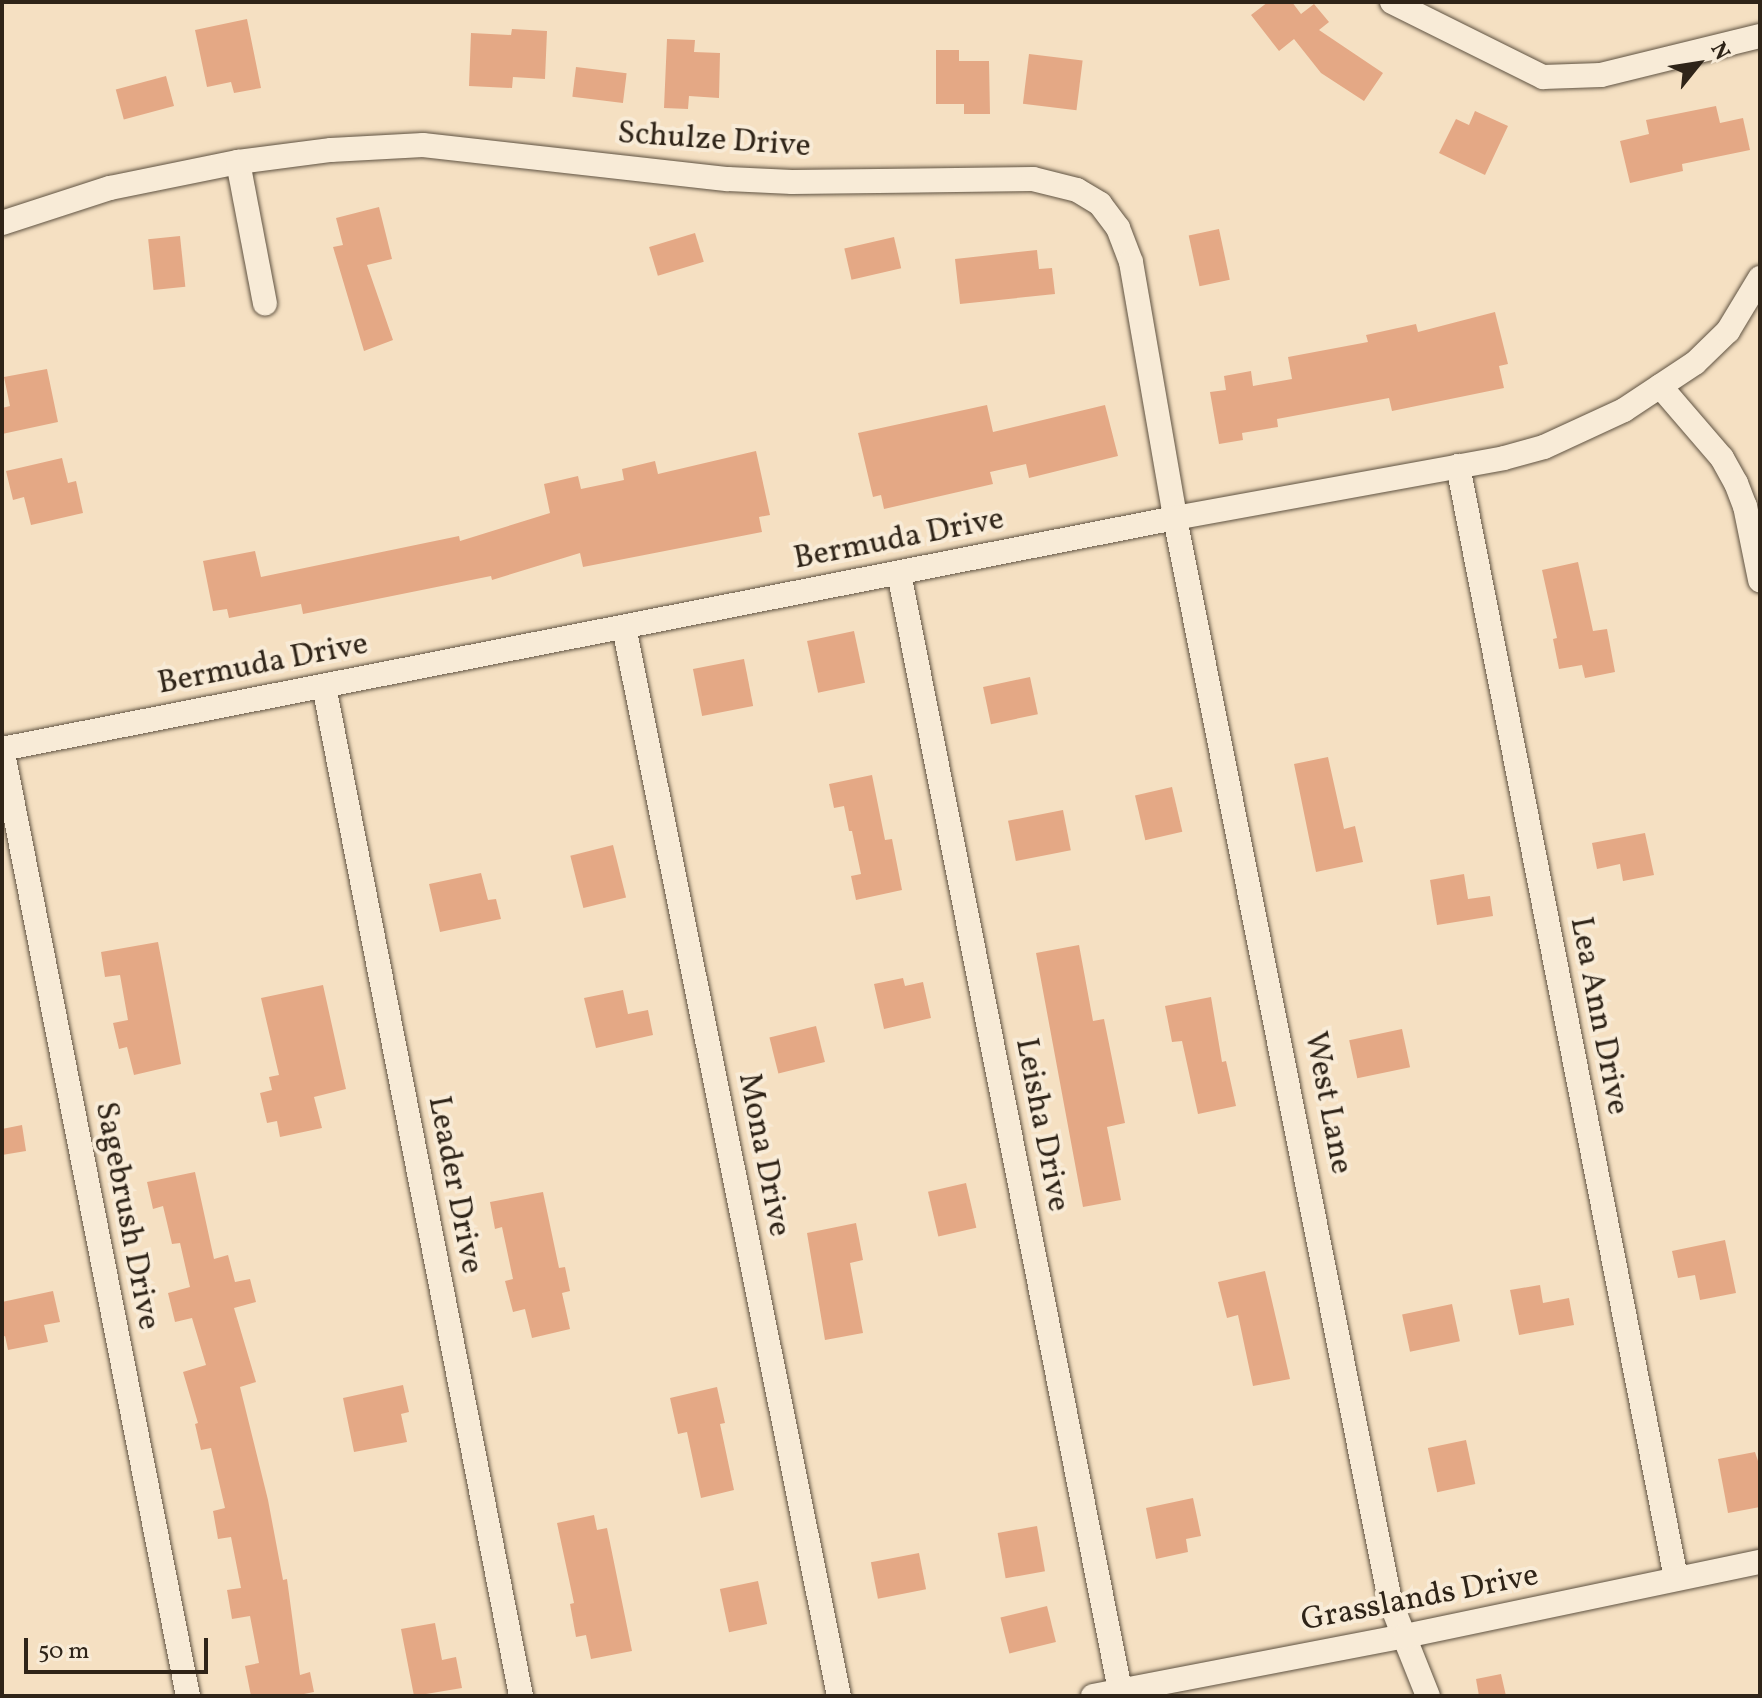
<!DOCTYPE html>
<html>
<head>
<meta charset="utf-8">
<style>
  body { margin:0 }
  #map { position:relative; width:1762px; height:1698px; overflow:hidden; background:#f5e0c2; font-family:Vollkorn,serif }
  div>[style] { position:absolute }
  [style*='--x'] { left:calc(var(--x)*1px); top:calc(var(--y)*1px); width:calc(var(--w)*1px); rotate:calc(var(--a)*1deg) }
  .building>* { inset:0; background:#e4a885; transform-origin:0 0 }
  .roads { filter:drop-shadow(0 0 2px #605342) drop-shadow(0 0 2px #605342) }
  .street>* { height:24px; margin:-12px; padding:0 12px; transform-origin:12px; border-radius:12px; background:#f8ebd7 }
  span { translate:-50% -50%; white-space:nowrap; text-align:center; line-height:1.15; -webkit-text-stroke:8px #f8ebd7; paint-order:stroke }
  .street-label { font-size:32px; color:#2f2418 }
  .frame { position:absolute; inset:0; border:4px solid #2f2418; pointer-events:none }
  .north { position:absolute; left:1658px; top:24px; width:80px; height:80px; -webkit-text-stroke:6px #f8ebd7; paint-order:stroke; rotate:60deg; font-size:22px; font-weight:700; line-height:32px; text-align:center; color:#2f2418 }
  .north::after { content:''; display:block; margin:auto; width:28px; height:36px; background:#2f2418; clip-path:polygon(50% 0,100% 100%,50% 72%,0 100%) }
  .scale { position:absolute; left:24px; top:1638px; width:184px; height:36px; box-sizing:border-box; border:4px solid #2f2418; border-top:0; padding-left:10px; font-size:24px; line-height:28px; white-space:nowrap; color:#2f2418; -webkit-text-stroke:6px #f8ebd7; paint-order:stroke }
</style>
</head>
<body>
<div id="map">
  <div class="building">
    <i style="clip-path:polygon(1268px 2px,1292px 2px,1301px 14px,1314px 4px,1329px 22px,1319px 30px,1383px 73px,1364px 101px,1321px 73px,1294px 39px,1279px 51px,1251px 15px)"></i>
    <i style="clip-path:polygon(247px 19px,261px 88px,234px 93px,231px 82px,207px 87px,195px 30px)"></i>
    <i style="clip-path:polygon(512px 29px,547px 31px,545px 79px,513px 77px,512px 88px,469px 86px,471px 33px,511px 35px)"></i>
    <i style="clip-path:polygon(667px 39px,695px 40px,694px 52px,720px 53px,719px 98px,689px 96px,688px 109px,664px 108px)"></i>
    <i style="clip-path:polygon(936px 50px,959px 50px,959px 61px,989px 61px,990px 114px,964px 114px,964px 104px,936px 104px)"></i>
    <i style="left:1029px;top:54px;width:54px;height:50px;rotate:7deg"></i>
    <i style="left:576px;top:67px;width:51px;height:30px;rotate:7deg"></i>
    <i style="left:166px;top:76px;width:31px;height:52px;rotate:75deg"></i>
    <i style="clip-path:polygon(1716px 106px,1720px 123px,1743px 118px,1750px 150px,1682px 164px,1683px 171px,1630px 183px,1620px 141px,1649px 134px,1646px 120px)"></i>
    <i style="clip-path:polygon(1475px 111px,1508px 126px,1485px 175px,1439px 153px,1456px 119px,1469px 125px)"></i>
    <i style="clip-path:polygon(379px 207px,392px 259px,367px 265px,393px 340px,364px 351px,333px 247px,343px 245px,336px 218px)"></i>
    <i style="left:1219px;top:229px;width:52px;height:31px;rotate:78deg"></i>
    <i style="left:695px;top:233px;width:30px;height:48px;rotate:73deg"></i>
    <i style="left:180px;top:236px;width:51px;height:32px;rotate:84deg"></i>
    <i style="left:894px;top:237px;width:32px;height:51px;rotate:77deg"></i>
    <i style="clip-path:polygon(1037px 250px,1039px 269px,1052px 268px,1055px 294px,960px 304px,955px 259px)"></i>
    <i style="clip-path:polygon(1495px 312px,1508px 364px,1499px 366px,1504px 388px,1392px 411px,1389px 398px,1277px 419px,1278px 427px,1242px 433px,1243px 440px,1219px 444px,1210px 392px,1226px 390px,1224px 376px,1251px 371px,1253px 386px,1292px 379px,1288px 357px,1368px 342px,1366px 335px,1416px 324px,1418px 332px)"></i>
    <i style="clip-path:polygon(47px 369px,58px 422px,2px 434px,2px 408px,10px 406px,4px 377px)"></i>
    <i style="clip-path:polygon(987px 405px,993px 432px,1105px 405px,1118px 456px,1029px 478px,1026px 464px,990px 472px,993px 484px,884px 509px,881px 495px,873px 497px,858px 433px)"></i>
    <i style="clip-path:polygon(756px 451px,770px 515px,759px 517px,762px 532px,583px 567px,580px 553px,492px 580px,491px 576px,303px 614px,301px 604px,229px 618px,227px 609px,213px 611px,203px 561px,255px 551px,261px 577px,459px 536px,460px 541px,550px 513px,544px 484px,578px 476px,581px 489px,624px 480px,622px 469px,655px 461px,658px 474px)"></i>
    <i style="clip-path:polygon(62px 458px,68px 483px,76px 481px,83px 513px,31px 525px,24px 497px,13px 500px,6px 471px)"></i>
    <i style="clip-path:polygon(1578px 562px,1593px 631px,1607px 629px,1615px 672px,1585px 678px,1582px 665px,1559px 669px,1553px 639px,1557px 638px,1542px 570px)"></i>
    <i style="left:854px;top:631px;width:53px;height:48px;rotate:78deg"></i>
    <i style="left:744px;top:659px;width:48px;height:52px;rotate:79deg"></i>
    <i style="left:1030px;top:677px;width:38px;height:48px;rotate:78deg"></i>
    <i style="clip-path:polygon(1328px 757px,1344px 829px,1355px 826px,1363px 862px,1316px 872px,1294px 764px)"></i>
    <i style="clip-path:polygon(872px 775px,885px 840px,892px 839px,902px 890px,856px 900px,851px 876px,861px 874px,852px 831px,849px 831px,844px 806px,834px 808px,829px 784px)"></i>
    <i style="left:1172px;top:787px;width:46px;height:38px;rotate:77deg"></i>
    <i style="left:1063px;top:810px;width:41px;height:56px;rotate:79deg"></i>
    <i style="clip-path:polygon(1645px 833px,1654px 875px,1623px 881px,1620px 864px,1597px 869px,1592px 843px)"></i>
    <i style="left:613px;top:845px;width:54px;height:44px;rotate:76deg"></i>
    <i style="clip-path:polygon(481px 873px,488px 900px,496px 899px,501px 919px,440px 932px,429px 884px)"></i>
    <i style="clip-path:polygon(1464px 874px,1468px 899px,1490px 896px,1493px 916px,1437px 925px,1430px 880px)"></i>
    <i style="clip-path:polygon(158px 942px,181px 1064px,134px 1075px,127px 1047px,119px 1049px,113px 1023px,128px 1020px,120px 975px,105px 977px,101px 952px)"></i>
    <i style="clip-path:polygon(1079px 945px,1093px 1021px,1104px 1019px,1125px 1123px,1107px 1127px,1121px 1200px,1083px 1207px,1036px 953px)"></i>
    <i style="clip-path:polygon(903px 978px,905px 986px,923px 982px,931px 1018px,884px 1029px,874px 984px)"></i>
    <i style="clip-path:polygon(323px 985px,346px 1089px,314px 1097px,322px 1128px,280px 1137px,277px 1121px,267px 1123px,260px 1093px,272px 1090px,269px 1077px,279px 1075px,261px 998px)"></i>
    <i style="clip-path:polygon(623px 990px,628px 1014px,648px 1010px,653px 1035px,596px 1048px,584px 998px)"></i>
    <i style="clip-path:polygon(1211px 997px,1222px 1062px,1226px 1061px,1236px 1106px,1198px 1114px,1182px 1041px,1172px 1042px,1165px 1006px)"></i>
    <i style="left:816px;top:1026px;width:37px;height:48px;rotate:76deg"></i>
    <i style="left:1402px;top:1029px;width:39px;height:54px;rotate:78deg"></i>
    <i style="clip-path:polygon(22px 1125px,26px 1151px,2px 1155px,2px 1129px)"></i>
    <i style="clip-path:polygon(195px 1172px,214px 1259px,228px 1255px,235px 1282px,250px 1279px,256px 1302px,234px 1308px,256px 1382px,240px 1387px,268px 1500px,283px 1580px,287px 1579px,300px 1675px,310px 1672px,314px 1692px,294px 1696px,251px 1696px,245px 1666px,259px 1663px,250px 1616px,232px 1619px,227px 1590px,241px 1588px,231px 1537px,218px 1539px,213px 1511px,225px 1508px,211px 1448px,201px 1450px,195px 1424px,198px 1423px,183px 1372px,206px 1365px,192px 1318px,175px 1322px,168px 1293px,190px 1287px,180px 1243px,172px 1244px,163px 1206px,153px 1209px,147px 1182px)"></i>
    <i style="left:966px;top:1183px;width:46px;height:39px;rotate:77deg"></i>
    <i style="clip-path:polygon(543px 1192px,559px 1268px,565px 1267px,570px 1291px,562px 1293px,570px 1329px,532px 1338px,525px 1309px,513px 1312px,505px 1281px,513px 1279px,502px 1227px,495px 1229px,490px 1202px)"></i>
    <i style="clip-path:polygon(856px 1223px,863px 1260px,850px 1263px,863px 1333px,825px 1340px,807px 1233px)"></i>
    <i style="clip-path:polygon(1725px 1240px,1736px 1293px,1700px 1300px,1695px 1275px,1678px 1278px,1672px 1251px)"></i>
    <i style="clip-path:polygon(1265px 1271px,1290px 1379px,1253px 1386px,1238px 1315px,1227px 1318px,1218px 1282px)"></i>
    <i style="clip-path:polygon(1540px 1285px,1543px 1303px,1569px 1298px,1574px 1325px,1519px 1335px,1510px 1290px)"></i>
    <i style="clip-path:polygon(53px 1291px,60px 1322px,44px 1325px,48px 1342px,8px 1350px,5px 1336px,2px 1337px,2px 1302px)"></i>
    <i style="left:1452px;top:1304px;width:38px;height:51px;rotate:78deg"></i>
    <i style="clip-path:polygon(403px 1385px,409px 1412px,401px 1414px,407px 1442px,354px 1452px,343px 1398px)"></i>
    <i style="clip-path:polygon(717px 1387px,725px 1423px,720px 1424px,734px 1490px,701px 1498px,687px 1432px,678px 1434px,670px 1398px)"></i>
    <i style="left:1466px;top:1440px;width:45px;height:39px;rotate:78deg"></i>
    <i style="clip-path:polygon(1755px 1452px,1760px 1467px,1760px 1507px,1728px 1513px,1718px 1459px)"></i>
    <i style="clip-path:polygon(1193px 1498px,1201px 1536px,1186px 1539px,1188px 1552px,1156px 1559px,1146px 1508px)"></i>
    <i style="clip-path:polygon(594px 1515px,597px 1530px,607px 1528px,632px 1651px,591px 1659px,586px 1635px,576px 1637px,570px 1604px,574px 1603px,557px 1523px)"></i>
    <i style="left:1037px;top:1526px;width:46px;height:40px;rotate:80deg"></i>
    <i style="left:919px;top:1553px;width:37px;height:49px;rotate:79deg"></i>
    <i style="left:758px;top:1581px;width:44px;height:39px;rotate:78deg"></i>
    <i style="left:1047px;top:1606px;width:37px;height:48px;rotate:76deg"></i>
    <i style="clip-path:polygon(435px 1623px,442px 1660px,456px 1657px,462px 1688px,414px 1696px,401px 1629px)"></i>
    <i style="clip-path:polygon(1501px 1674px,1506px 1696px,1479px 1696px,1476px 1679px)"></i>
  </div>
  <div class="roads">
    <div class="street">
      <i style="--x:1392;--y:2;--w:169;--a:26.4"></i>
      <i style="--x:1543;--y:77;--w:58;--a:-2"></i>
      <i style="--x:1601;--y:75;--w:164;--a:-13.8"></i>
      <i style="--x:238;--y:162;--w:144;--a:79.2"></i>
      <i style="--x:2;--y:223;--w:114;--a:-18"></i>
      <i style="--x:110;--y:188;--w:131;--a:-11.5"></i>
      <i style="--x:238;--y:162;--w:94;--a:-7.4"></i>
      <i style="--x:331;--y:150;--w:92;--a:-3.1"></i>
      <i style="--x:423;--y:145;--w:307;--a:6.4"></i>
      <i style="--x:728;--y:179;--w:64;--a:2.7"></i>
      <i style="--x:792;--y:182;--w:241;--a:-0.7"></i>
      <i style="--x:1033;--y:179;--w:45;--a:14"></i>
      <i style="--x:1077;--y:190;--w:27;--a:31"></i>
      <i style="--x:1100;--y:204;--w:30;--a:53"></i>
      <i style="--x:1118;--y:228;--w:36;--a:69"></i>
      <i style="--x:1131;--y:262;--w:260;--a:80.2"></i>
      <i style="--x:1175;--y:518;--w:1104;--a:78.77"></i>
      <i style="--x:1390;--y:1601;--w:102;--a:68.2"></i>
      <i style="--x:1660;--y:386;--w:95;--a:49.3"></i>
      <i style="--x:1722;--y:458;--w:29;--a:61"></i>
      <i style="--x:1736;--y:483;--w:25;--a:69"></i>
      <i style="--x:1745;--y:506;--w:76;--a:78.5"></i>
      <i style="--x:1458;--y:466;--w:1133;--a:78.91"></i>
      <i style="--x:899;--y:573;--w:1139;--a:78.81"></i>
      <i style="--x:624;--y:627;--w:1090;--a:78.63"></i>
      <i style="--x:324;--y:686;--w:1029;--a:78.96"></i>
      <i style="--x:2;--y:748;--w:966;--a:78.9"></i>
      <i style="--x:2;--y:749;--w:1196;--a:-11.14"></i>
      <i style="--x:1175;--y:518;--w:334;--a:-10.3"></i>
      <i style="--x:1504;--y:458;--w:41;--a:-15.4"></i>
      <i style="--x:1544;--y:447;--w:88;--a:-24.8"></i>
      <i style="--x:1624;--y:410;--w:85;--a:-33.5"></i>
      <i style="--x:1695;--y:363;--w:46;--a:-44.1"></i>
      <i style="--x:1728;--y:331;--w:62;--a:-58.9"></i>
      <i style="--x:1093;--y:1696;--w:318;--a:-10.9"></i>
      <i style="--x:1405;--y:1636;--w:363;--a:-11.8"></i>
    </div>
  </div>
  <div class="street-label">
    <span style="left:714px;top:141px;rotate:4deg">Schulze Drive</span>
    <span style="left:899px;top:540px;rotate:-11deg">Bermuda Drive</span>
    <span style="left:263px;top:665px;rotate:-11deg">Bermuda Drive</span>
    <span style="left:1598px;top:1016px;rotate:79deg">Lea Ann Drive</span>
    <span style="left:1327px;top:1103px;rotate:79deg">West Lane</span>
    <span style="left:1041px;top:1125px;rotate:79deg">Leisha Drive</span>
    <span style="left:763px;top:1155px;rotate:79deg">Mona Drive</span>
    <span style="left:454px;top:1185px;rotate:79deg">Leader Drive</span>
    <span style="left:126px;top:1216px;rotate:79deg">Sagebrush Drive</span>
    <span style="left:1420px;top:1599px;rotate:-11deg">Grasslands Drive</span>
  </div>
  <div class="frame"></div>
  <div class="north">N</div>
  <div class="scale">50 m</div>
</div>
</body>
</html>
